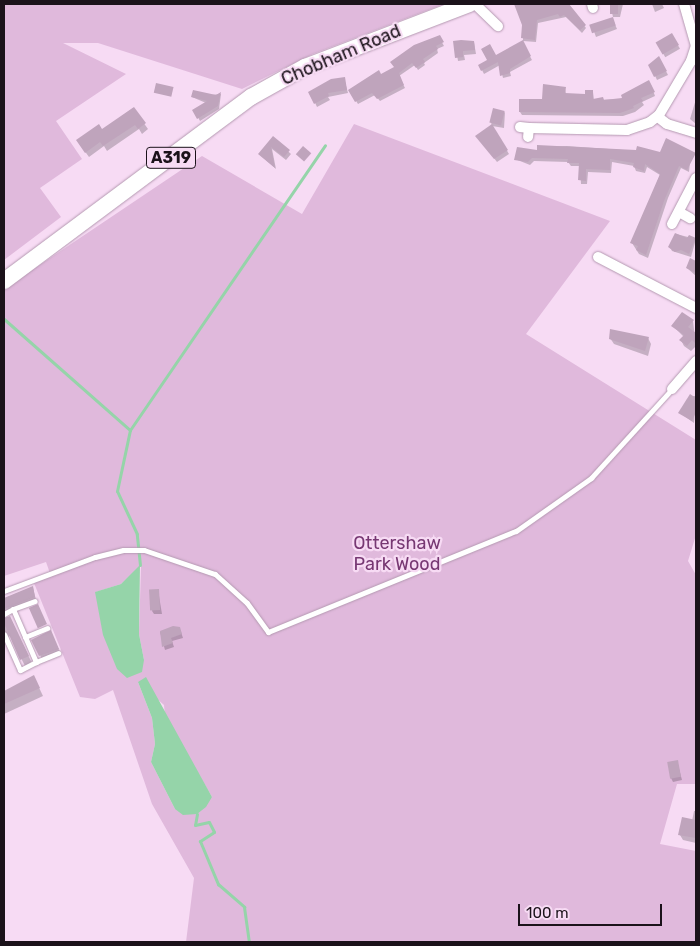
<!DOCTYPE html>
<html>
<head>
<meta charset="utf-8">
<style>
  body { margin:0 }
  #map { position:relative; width:700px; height:946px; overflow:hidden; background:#f7dbf4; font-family:Rubik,sans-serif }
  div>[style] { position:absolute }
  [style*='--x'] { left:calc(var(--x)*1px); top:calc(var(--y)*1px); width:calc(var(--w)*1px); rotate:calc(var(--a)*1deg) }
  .green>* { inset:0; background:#e0b9dc }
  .water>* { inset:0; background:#95d4a9 }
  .shadow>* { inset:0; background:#0003; transform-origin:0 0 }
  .stream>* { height:3px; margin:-1.5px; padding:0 1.5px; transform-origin:1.5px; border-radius:1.5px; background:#95d4a9 }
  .building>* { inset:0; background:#bfa4bc; transform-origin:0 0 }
  .roads { filter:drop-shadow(0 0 1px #b499b1) drop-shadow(0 0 1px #b499b1) }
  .lane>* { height:5px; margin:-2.5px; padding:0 2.5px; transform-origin:2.5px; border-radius:2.5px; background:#fff }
  .street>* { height:10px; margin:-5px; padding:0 5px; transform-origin:5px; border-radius:5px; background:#fff }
  .primary>* { height:16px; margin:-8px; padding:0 8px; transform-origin:8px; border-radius:8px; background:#fff }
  span { translate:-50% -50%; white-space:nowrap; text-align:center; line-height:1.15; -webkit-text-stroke:4.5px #f7dbf4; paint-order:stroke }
  .shield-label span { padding:1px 4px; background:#f7dbf4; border:1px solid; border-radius:4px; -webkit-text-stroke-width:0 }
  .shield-label { font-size:16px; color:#1b121a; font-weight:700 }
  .street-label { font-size:18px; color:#1b121a }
  .park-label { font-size:18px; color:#773873 }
  .frame { position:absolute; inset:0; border:5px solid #1b121a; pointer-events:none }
  .scale { position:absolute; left:518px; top:904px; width:144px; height:22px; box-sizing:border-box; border:2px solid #1b121a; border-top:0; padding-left:6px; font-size:15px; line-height:18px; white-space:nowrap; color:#1b121a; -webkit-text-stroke:4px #f7dbf4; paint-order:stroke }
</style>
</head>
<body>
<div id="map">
  <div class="green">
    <i style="clip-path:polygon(4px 4px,444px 4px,313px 54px,242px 89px,98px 43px,63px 43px,126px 74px,56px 121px,82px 159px,40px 188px,61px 217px,4px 260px)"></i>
    <i style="clip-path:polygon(evenodd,354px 124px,610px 221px,526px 334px,696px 440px,696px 535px,688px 561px,696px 575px,696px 784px,677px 784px,660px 844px,696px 851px,696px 942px,186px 942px,194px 878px,152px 804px,113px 690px,95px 699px,80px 697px,34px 583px,51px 576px,46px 562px,4px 576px,4px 289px,202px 156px,302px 214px,354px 124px,141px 566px,139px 634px,144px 660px,96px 592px,121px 584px,141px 566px,354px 124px,138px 682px,164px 705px,165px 716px,212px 797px,175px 809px,151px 762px,155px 744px,152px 718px,138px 682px)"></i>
  </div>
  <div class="water">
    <i style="clip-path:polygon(140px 565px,139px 634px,144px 660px,142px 672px,127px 678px,117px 669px,103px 635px,95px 592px,121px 584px)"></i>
    <i style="clip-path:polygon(146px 677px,212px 797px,206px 807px,197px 814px,183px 815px,175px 809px,151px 762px,155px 744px,152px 718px,138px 682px)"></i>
  </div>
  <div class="shadow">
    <i style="clip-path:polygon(515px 4px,568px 4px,586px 28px,582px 33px,566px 17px,538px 23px,536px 42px,523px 41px,523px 25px)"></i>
    <i style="clip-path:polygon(610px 4px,623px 4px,620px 17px,613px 17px)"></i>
    <i style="clip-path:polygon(652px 4px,662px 4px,664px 8px,655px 12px)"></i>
    <i style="clip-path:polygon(614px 22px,617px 29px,596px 37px,592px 26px)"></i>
    <i style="left:672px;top:35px;width:16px;height:17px;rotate:60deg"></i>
    <i style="clip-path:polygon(439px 37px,444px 46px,437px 49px,438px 53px,424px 63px,425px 65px,418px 70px,415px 65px,399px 76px,405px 88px,380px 101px,375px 95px,358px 104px,349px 90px,396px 68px)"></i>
    <i style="clip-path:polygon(455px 42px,474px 42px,476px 54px,464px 55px,465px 60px,458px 61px)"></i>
    <i style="clip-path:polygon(522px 42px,532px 60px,510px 72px,511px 76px,503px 78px,500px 65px,484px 74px,480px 66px)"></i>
    <i style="clip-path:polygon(659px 58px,668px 75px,657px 80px,650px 65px)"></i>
    <i style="clip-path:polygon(344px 78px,348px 93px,328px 97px,330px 100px,317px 107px,310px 92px)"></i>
    <i style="clip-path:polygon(651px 85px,655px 96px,642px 102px,644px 105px,635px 112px,623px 116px,522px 115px,520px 112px,565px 88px,566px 94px,586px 95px,593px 92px,594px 100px,624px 99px)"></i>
    <i style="clip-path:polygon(221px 94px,219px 109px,200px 121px,194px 110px,206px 103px,192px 97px)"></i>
    <i style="clip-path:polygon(696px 99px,696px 124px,690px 119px)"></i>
    <i style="clip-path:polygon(133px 108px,148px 129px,142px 134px,139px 129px,107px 151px,104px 146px,89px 157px,81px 146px)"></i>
    <i style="clip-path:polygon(505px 112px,504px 128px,492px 126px,491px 122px)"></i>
    <i style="clip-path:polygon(492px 126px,509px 154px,497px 162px,477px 136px)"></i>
    <i style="clip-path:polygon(273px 138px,291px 154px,286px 160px,272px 149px,276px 169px,259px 154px)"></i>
    <i style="clip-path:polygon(567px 146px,637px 151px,690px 163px,689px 172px,681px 168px,668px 198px,648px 258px,639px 254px,632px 243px,660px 175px,647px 167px,645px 173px,636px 171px,634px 166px,612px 162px,611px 173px,588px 172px,587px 184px,581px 184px,580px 166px,571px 166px,568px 162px,534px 161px,530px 165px,515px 159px,538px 152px,538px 147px)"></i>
    <i style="clip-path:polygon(676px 234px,696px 239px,691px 257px,672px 251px,670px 247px)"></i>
    <i style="clip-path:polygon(691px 260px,696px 262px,696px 276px,687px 268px)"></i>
    <i style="clip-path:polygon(693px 321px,696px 346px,691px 351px,684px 346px,681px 340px,684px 337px,673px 326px)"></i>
    <i style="clip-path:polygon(610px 338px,648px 338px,651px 344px,648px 356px,614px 344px)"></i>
    <i style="clip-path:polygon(691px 396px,696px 396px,694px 423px,680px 413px)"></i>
    <i style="clip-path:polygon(33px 588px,36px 600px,4px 616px,4px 600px)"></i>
    <i style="clip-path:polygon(158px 590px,162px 614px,154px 614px,152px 611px)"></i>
    <i style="clip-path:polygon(9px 617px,32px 663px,25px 666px,10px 636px,4px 639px,4px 620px)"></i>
    <i style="clip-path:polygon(160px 632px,181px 632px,183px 638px,172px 641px,174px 647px,165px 650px)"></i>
    <i style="clip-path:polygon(52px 635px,60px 652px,42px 659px,33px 641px)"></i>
    <i style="clip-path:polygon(34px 677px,43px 696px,4px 714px,4px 692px)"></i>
    <i style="clip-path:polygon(677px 761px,682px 780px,673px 782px,671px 778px)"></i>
    <i style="clip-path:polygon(694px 811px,696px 811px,696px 843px,683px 840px,680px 835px,692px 821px)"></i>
  </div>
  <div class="stream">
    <i style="--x:4;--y:319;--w:168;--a:41.4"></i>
    <i style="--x:140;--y:565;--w:31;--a:-96"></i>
    <i style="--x:137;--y:534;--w:47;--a:-114.9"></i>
    <i style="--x:117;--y:491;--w:62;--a:-78"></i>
    <i style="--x:130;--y:430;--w:345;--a:-55.6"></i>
    <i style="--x:197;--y:814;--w:11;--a:100"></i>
    <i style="--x:195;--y:825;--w:14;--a:-12"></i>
    <i style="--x:209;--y:822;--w:11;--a:63"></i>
    <i style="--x:214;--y:832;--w:17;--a:147"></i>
    <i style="--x:200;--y:841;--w:47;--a:67.3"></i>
    <i style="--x:218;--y:884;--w:35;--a:41"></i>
    <i style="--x:244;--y:907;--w:35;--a:82"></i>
  </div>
  <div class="building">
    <i style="clip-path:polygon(514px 4px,569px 4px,586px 25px,580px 30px,564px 15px,560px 17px,558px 14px,537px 20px,535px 40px,521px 38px,522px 25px)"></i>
    <i style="left:610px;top:4px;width:8px;height:10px"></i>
    <i style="left:613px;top:17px;width:9px;height:25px;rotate:72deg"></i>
    <i style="left:672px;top:33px;width:14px;height:19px;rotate:60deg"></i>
    <i style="clip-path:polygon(440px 35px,444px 42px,436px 46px,438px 49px,423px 59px,425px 62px,416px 68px,412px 63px,399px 73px,404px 85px,377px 99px,372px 93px,355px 102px,348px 90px,379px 70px,381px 74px,394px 67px,390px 62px,414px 45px)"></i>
    <i style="clip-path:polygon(461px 40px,474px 41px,475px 50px,463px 51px,463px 57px,455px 58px,453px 41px)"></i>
    <i style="clip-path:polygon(523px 40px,531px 56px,510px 69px,510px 73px,500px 76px,498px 62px,481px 71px,478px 65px,487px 60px,481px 49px,490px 44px,496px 55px)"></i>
    <i style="clip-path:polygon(659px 56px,667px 71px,654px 77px,648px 65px)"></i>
    <i style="clip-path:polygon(345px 77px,347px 90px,328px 93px,329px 96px,314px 104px,308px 92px,331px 79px)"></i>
    <i style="clip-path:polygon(649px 80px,655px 92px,641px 98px,643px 101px,633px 106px,634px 108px,620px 113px,519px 112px,519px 99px,542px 99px,543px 84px,566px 87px,565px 93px,585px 94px,585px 90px,593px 90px,593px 99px,603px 97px,604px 100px,622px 98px,621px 95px)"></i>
    <i style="left:156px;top:83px;width:18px;height:10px;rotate:13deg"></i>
    <i style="clip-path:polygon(193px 90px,216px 95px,221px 92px,218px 106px,197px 119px,192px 110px,207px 101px,191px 97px)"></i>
    <i style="clip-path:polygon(134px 107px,146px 123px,138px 129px,135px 125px,103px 146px,100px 142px,85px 153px,76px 140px,99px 124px,102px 129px)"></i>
    <i style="left:493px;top:108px;width:12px;height:15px;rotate:14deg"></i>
    <i style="clip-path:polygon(492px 124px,508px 150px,494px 159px,475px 136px)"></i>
    <i style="clip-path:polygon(273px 136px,290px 150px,284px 157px,271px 147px,275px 168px,258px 154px)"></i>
    <i style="clip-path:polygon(666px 138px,696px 153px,687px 170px,679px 166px,664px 201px,646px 255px,636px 250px,638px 246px,630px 243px,660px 174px,645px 164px,644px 171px,633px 167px,634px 163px,610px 159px,610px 170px,586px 169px,586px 181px,578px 180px,579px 163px,567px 163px,568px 159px,532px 158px,528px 162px,514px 160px,517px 147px,537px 150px,537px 145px,636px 150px,637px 146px,660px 152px)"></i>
    <i style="left:303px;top:146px;width:11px;height:11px;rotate:41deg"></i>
    <i style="clip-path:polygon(675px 233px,687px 238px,689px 235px,696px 238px,689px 254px,681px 250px,675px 252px,668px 247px)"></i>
    <i style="clip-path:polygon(690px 258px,696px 261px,696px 273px,686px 268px)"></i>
    <i style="clip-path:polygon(682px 312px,694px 320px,688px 327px,696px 333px,696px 344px,692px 340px,687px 346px,679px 340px,684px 335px,671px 326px)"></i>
    <i style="clip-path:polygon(610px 329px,649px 337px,645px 351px,609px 339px)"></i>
    <i style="clip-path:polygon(690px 394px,696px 398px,696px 412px,692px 421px,678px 413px)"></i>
    <i style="clip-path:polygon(33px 586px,35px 597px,4px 609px,4px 598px)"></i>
    <i style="left:159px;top:589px;width:21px;height:10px;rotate:87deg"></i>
    <i style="left:38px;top:604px;width:22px;height:10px;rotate:66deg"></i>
    <i style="clip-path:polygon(10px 616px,29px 656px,20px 660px,4px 623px,4px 618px)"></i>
    <i style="clip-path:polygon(173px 626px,180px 627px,182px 634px,171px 638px,173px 643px,162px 647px,160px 631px)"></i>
    <i style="clip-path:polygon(51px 630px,59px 649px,39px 656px,31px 640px)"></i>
    <i style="clip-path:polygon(34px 675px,40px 688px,4px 704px,4px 691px)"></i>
    <i style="left:678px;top:760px;width:17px;height:11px;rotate:80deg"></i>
    <i style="clip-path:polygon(682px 817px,696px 820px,696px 838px,678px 835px)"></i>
  </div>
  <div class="roads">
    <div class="lane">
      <i style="--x:4;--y:591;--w:97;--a:-20.5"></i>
      <i style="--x:95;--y:557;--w:29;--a:-14"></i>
      <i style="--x:123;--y:550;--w:21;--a:0"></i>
      <i style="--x:144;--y:550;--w:75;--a:18.7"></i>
      <i style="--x:215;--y:574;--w:43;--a:42.2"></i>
      <i style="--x:247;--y:603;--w:36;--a:54"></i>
      <i style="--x:268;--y:632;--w:268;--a:-22.2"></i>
      <i style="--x:516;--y:531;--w:92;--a:-35.2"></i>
      <i style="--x:591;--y:478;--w:120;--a:-47.7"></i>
      <i style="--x:13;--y:609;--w:23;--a:-20"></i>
      <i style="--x:4;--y:614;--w:10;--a:-29"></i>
      <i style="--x:13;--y:609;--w:58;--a:66.5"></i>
      <i style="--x:36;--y:662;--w:18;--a:153"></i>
      <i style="--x:20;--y:670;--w:39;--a:-114"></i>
      <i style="--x:25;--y:637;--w:24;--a:-22"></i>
      <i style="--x:36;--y:662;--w:24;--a:-22"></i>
    </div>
    <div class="street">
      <i style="--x:475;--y:4;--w:32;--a:44"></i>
      <i style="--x:592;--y:4;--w:4;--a:76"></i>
      <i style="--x:658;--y:117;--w:11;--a:38"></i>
      <i style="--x:667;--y:124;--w:30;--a:17"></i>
      <i style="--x:520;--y:127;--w:9;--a:6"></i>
      <i style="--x:529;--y:128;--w:9;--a:96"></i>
      <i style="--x:529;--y:128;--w:98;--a:1.2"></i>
      <i style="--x:627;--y:130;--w:24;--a:-19"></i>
      <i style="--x:650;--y:122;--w:11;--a:-38"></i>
      <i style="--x:659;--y:115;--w:63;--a:-59.3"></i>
      <i style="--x:691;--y:61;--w:16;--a:-72"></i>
      <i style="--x:696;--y:46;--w:44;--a:-105.9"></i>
      <i style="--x:679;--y:212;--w:13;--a:29"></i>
      <i style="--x:672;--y:224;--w:52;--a:-62.4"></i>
      <i style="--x:598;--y:257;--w:110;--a:27.5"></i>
      <i style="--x:672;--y:389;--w:37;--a:-49"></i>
    </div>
    <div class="primary">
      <i style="--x:4;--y:281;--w:308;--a:-36.7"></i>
      <i style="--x:251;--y:97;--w:62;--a:-29.1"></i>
      <i style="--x:305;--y:67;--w:176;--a:-21"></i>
    </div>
  </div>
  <div class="shield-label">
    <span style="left:171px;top:158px">A319</span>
  </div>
  <div class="street-label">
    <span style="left:341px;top:55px;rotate:-23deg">Chobham Road</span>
  </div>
  <div class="park-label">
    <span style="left:397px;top:554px">Ottershaw<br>Park Wood</span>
  </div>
  <div class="frame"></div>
  <div class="scale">100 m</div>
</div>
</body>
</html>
